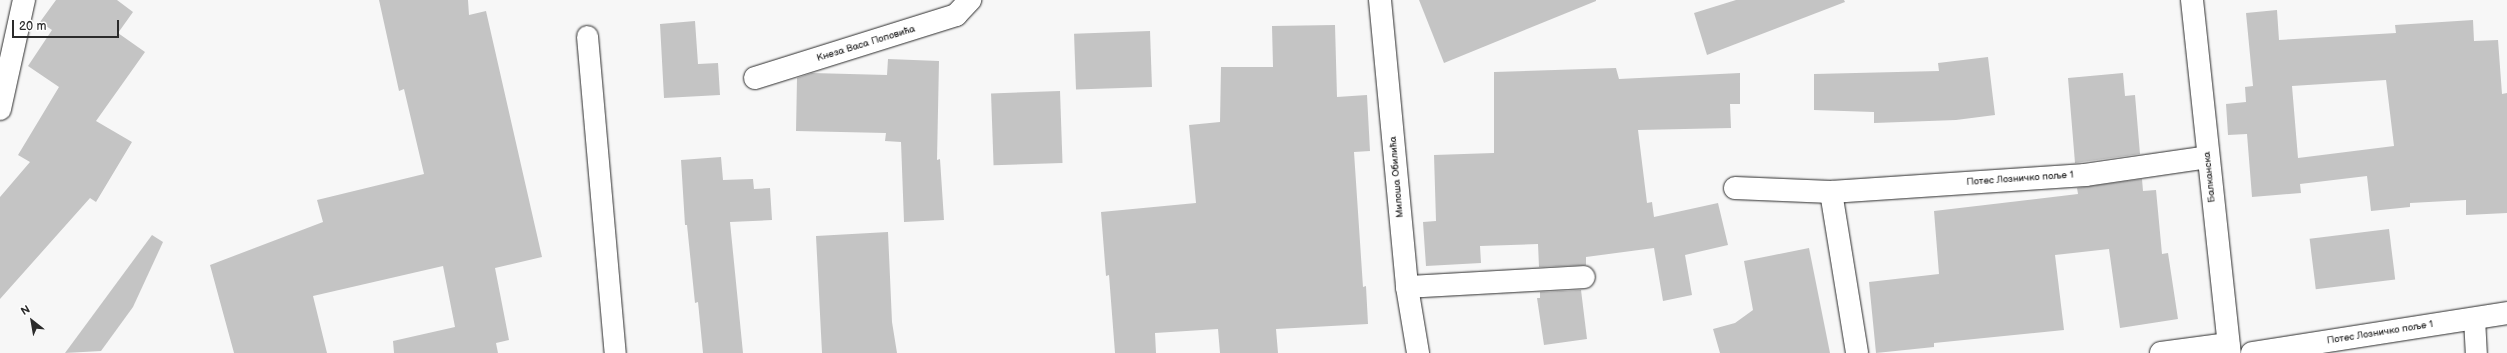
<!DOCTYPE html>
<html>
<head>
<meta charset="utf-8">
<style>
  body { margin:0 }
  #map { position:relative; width:2507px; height:353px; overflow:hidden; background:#f7f7f7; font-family:"Balsamiq Sans",sans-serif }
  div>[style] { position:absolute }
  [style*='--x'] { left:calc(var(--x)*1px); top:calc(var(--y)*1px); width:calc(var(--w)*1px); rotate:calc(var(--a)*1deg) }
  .building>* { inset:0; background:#c4c4c4; transform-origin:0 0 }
  .roads { filter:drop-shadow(0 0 1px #2b2b2b) drop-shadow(0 0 1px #2b2b2b) }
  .lane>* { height:21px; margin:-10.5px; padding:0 10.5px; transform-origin:10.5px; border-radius:10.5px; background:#fff }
  .street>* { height:22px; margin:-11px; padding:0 11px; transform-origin:11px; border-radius:11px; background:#fff }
  .secondary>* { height:22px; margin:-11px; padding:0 11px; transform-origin:11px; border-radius:11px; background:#fff }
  span { translate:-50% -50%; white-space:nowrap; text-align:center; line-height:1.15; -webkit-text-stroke:3.5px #fff; paint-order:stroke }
  .street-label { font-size:10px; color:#2b2b2b }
  .north { position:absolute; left:12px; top:301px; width:40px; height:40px; -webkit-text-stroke:3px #fff; paint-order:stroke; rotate:329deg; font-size:11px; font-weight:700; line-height:16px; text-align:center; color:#2b2b2b }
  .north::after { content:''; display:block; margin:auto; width:14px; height:18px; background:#2b2b2b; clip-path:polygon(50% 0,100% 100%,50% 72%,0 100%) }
  .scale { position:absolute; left:12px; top:20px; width:107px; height:18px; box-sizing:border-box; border:2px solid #2b2b2b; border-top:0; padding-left:5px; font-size:12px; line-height:14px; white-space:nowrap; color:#2b2b2b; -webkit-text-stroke:3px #fff; paint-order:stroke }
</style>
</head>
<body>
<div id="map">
  <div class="building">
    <i style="clip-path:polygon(56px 0,117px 0,133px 12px,118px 33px,145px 52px,96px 121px,132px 142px,96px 202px,90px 198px,0 299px,0 197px,30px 162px,18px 155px,59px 87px,28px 66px,52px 30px,40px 22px)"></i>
    <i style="clip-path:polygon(379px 0,468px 0,469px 15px,486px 11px,542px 257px,495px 268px,509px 340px,496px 343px,498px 353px,394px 353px,393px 341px,455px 327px,443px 266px,313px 296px,327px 353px,234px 353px,210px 265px,323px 222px,317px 200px,424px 174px,404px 89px,399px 91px)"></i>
    <i style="clip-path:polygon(1419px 0,1596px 0,1596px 1px,1444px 63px)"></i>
    <i style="clip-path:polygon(1736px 0,1844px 0,1845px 2px,1707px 55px,1694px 13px)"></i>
    <i style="clip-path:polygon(evenodd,2277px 10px,2279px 40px,2396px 33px,2395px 25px,2473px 20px,2474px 41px,2498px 40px,2502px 94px,2507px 93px,2507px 213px,2466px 215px,2466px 200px,2410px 203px,2410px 207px,2371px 211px,2367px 176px,2300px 184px,2301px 193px,2252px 197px,2247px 134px,2228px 135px,2226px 104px,2246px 102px,2245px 87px,2253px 86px,2246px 13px,2277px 10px,2386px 80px,2394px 146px,2298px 158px,2292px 86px,2386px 80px)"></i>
    <i style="clip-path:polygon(695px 21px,698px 64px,718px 63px,720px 95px,664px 98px,660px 24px)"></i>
    <i style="clip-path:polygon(1335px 25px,1337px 97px,1367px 95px,1370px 151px,1354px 152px,1363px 287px,1366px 286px,1368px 324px,1276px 329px,1278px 353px,1220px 353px,1218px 329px,1155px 333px,1156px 353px,1115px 353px,1109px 275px,1106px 276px,1101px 212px,1196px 203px,1189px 125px,1220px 122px,1221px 67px,1273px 67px,1272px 26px)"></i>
    <i style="left:1150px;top:31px;width:56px;height:76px;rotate:88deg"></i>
    <i style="clip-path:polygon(1988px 57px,1995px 115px,1956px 120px,1874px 123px,1874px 112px,1814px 110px,1814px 74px,1939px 71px,1938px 63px)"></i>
    <i style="clip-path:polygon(888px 59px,939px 61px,937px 160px,940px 159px,944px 220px,904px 222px,901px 142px,885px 141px,886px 133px,796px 131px,797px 78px,812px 73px,887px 75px)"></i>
    <i style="clip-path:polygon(1616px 68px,1619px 79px,1740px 73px,1740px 104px,1730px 104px,1731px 128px,1638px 130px,1647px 203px,1652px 202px,1654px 217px,1718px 203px,1728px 245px,1685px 255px,1692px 295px,1663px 301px,1654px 248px,1586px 257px,1586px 265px,1539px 267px,1538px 244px,1480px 246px,1481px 263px,1426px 266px,1423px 222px,1436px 221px,1434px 155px,1494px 153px,1494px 72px)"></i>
    <i style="clip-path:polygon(2123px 73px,2125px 96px,2135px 95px,2140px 154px,2075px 163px,2068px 78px)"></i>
    <i style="left:1060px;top:91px;width:72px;height:69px;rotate:88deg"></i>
    <i style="clip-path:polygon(721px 157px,723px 180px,753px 179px,754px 189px,770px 188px,772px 220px,730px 222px,743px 353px,703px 353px,698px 302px,695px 303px,687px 225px,685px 225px,681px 160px)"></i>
    <i style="clip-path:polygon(2142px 179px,2143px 191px,2156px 190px,2162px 254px,2168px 253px,2178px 319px,2120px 328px,2109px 249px,2055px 255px,2064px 330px,1934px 343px,1934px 347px,1876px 353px,1869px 282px,1939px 274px,1934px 211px,2078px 194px,2077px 188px)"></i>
    <i style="left:2389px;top:229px;width:51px;height:80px;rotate:83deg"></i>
    <i style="clip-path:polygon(888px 232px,892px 322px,897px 353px,822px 353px,816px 236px)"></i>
    <i style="clip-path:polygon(152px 235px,163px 242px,133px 307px,101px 351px,65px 353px)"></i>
    <i style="clip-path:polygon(1809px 248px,1830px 353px,1720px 353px,1713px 329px,1735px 323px,1753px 310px,1744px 261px)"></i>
    <i style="clip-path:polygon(1581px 290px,1587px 339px,1544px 345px,1537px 298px,1540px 298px,1540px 292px)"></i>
  </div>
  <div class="roads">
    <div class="lane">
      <i style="--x:587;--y:36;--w:318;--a:85"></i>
      <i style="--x:2474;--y:318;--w:35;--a:87"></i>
    </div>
    <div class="street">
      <i style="--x:1380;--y:0;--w:288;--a:84.6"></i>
      <i style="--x:1407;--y:287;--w:67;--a:80.5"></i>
      <i style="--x:755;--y:78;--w:211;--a:-17.4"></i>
      <i style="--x:956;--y:15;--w:21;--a:-47"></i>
      <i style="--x:0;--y:109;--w:112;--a:-77.6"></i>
      <i style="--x:1735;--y:188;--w:96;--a:2.4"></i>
      <i style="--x:1831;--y:192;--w:255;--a:-3.8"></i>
      <i style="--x:2085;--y:175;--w:124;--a:-8.3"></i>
      <i style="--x:1831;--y:192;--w:163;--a:80.8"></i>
      <i style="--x:1407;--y:287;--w:177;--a:-3.2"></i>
      <i style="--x:2252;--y:353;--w:258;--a:-8.9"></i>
    </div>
    <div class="secondary">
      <i style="--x:2192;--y:0;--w:355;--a:83.9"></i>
      <i style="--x:2161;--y:353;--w:68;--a:-7.7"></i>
    </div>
  </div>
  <div class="street-label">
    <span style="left:866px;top:44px;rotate:-17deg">Кнеза Васа Поповића</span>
    <span style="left:1397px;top:177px;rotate:-95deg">Милоша Обилића</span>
    <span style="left:2210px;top:177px;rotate:-96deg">Балканска</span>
    <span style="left:2020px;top:179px;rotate:-4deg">Потес Лозничко поље 1</span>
    <span style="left:2380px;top:333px;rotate:-9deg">Потес Лозничко поље 1</span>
  </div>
  <div class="north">N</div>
  <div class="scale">20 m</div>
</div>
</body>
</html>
